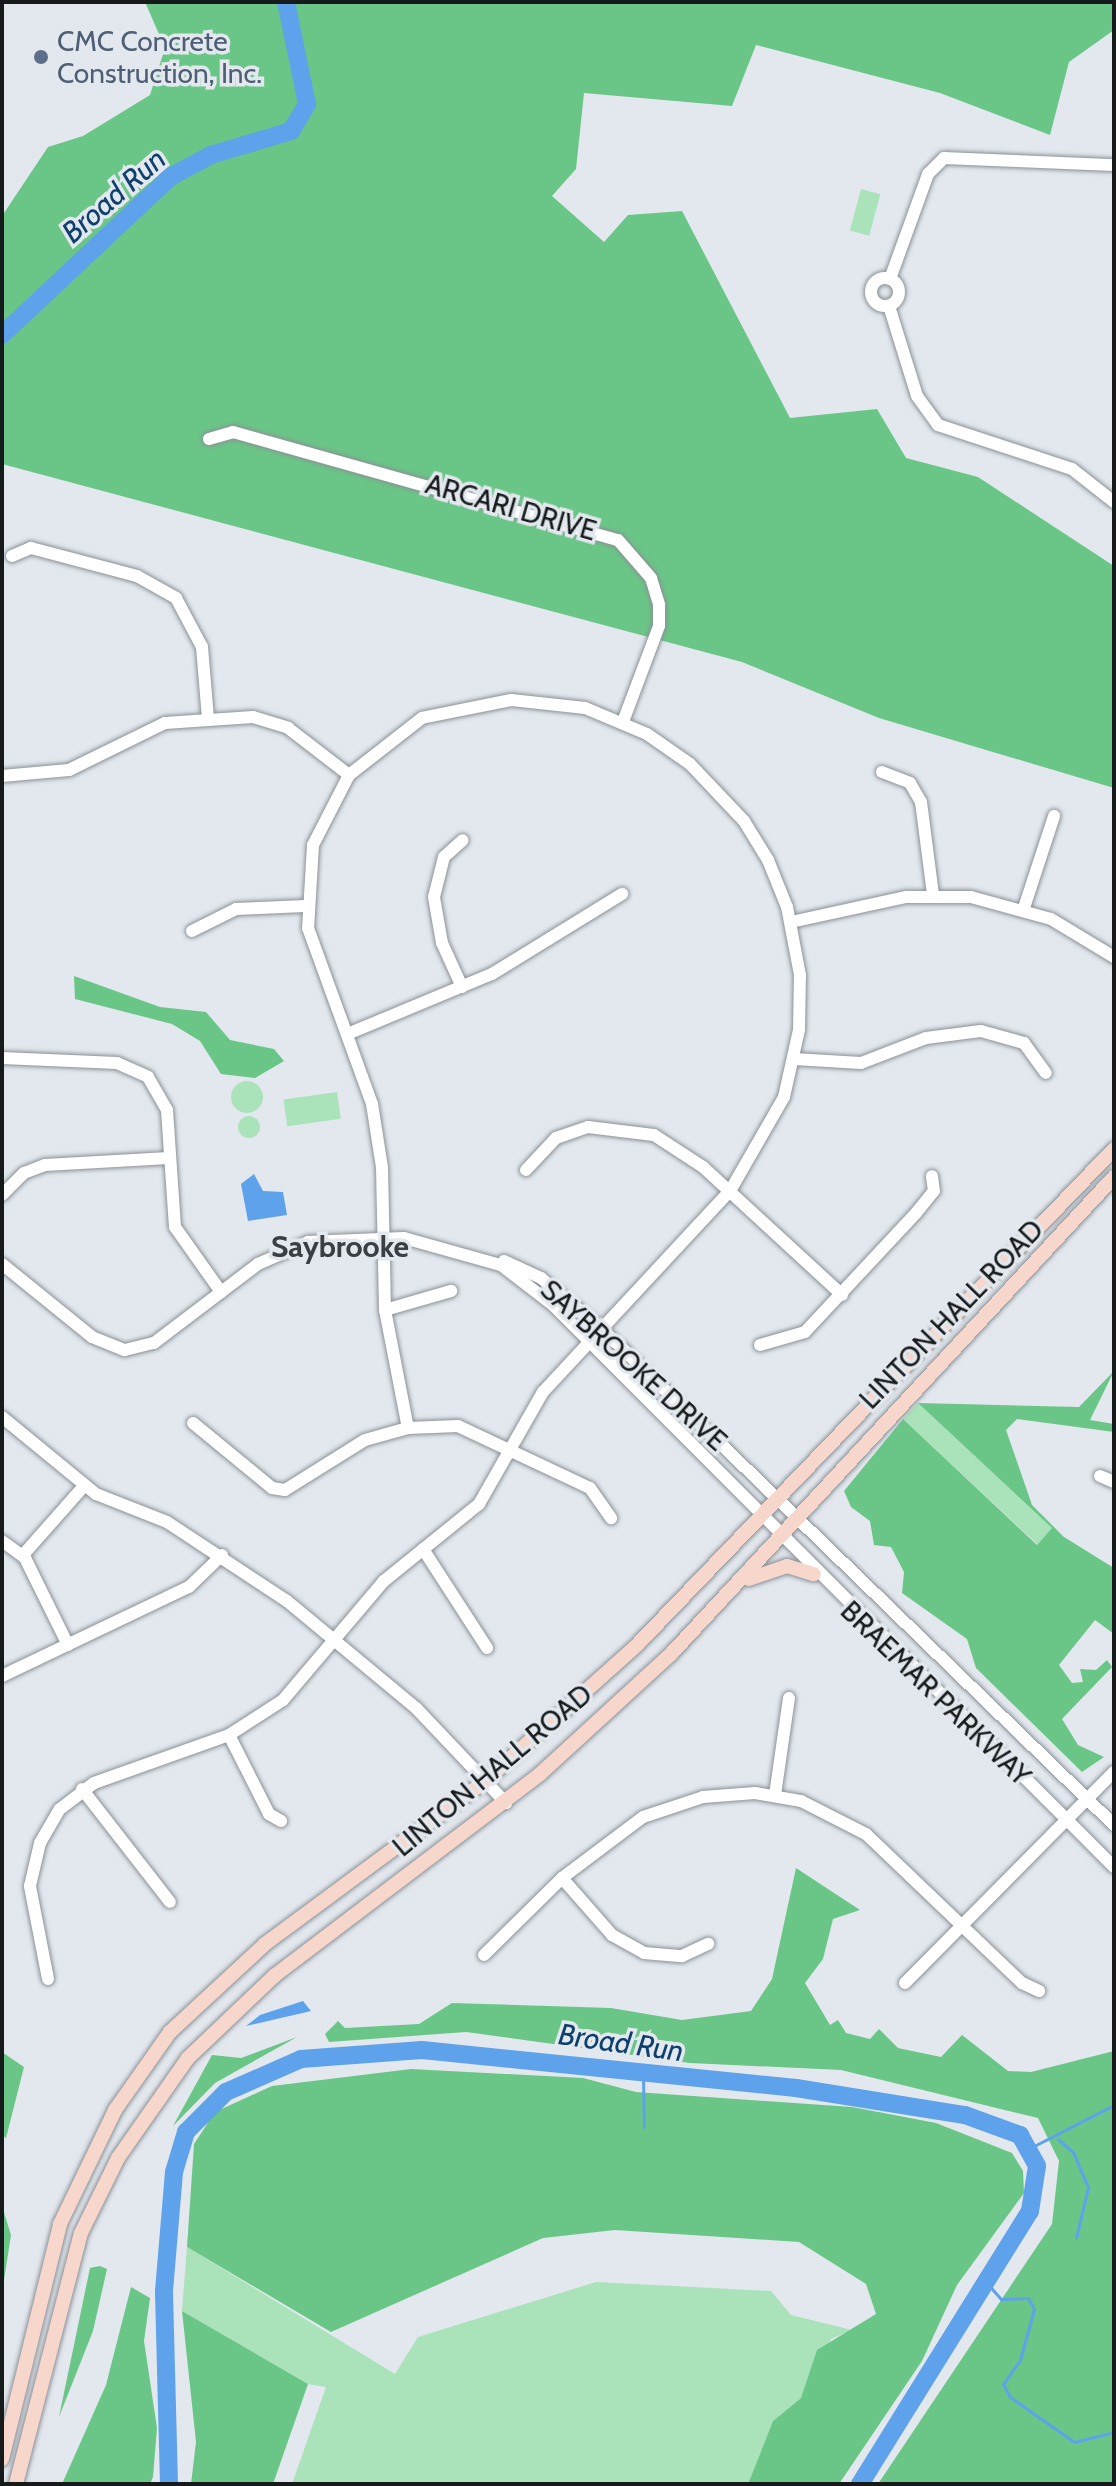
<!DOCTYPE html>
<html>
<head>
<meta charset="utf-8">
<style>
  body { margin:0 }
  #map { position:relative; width:1116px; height:2486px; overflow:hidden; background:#e2e8ee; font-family:Cabin,sans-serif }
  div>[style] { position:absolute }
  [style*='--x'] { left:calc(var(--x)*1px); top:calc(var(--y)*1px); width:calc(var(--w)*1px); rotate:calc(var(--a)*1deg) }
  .green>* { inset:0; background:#aae3b9; transform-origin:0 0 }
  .round { border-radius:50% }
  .forest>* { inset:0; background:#6ac687 }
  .water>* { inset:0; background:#5da2ea }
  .stream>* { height:3px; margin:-1.5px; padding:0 1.5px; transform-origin:1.5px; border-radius:1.5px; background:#5da2ea }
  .river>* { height:18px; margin:-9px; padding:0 9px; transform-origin:9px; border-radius:9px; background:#5da2ea }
  .roads { filter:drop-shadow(0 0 2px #8b9196) drop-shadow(0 0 2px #8b9196) }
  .minor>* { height:12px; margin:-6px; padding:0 6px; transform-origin:6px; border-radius:6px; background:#fff }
  .minor>.ring { margin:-6px; padding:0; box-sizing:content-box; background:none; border:12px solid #fff; border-radius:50% }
  .major>* { height:14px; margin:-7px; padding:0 7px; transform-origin:7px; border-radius:7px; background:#f7d7cb }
  .dots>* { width:22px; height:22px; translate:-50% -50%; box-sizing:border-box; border:4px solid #e2e8ee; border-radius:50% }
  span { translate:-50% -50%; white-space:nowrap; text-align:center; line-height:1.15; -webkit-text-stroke:7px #e2e8ee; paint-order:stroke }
  .service-label { font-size:28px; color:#4e5e75 }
  .left { translate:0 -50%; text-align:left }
  .street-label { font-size:28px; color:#171a1b }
  .water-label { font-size:30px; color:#0d406d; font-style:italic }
  .neighbourhood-label { font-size:30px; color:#3a3f43; font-weight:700 }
  .frame { position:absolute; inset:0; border:4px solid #171a1b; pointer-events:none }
</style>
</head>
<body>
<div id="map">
  <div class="green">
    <i style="left:861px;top:189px;width:20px;height:43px;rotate:15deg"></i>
    <i class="round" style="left:231px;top:1081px;width:32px;height:32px"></i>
    <i style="left:337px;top:1092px;width:27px;height:54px;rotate:82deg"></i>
    <i class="round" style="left:238px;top:1116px;width:22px;height:22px"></i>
    <i style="left:918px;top:1403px;width:184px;height:22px;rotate:43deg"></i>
    <i style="clip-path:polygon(187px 2247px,395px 2374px,418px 2337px,596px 2282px,771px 2291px,791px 2315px,852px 2330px,831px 2339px,801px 2398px,773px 2421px,748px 2484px,292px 2484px,326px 2387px,308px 2384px,182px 2311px)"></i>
  </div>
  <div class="forest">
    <i style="clip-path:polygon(145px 2px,1114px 2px,1114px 30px,1069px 62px,1050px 135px,940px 93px,756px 45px,732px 106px,584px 93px,576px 169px,552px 196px,604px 242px,628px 215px,682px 211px,790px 418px,877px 409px,906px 458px,978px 477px,1114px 566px,1114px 788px,879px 718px,742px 662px,2px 464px,2px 216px,48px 147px,83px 136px,150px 95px,165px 48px)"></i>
    <i style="clip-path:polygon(74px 976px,160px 1007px,206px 1012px,230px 1040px,274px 1049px,284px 1061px,255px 1078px,221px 1074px,200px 1041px,172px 1024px,75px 999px)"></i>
    <i style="clip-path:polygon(1114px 1371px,1090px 1420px,1114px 1424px,1114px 1432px,1017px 1419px,1006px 1430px,1032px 1505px,1064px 1537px,1114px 1568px,1114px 1634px,1095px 1620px,1059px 1665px,1072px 1683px,1083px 1682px,1080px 1669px,1096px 1670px,1107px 1660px,1112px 1667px,1062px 1719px,1078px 1745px,1104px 1757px,1082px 1772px,976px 1668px,967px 1639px,902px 1593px,904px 1572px,891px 1547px,874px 1545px,870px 1521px,851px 1507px,844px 1491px,903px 1419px,1037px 1545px,1052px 1528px,918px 1403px,1079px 1407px)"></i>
    <i style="clip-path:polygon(796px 1868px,860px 1910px,833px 1919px,823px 1959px,805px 1983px,830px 2025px,838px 2020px,846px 2033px,870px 2039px,879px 2029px,898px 2048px,941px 2057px,962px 2035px,1008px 2071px,1031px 2072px,1114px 2051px,1114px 2484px,878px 2484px,1052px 2224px,1059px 2161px,1038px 2118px,841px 2070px,690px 2063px,466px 2032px,329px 2042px,325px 2034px,338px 2021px,345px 2028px,419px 2024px,452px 2003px,611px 2008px,682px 2020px,751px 2011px,772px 1979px)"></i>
    <i style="clip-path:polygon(297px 2037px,215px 2083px,173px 2126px,212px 2055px,241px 2058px)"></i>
    <i style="clip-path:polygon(2px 2052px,24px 2067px,6px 2138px,2px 2135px)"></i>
    <i style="clip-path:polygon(411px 2069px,583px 2078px,636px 2092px,852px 2107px,936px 2123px,1012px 2153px,1023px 2171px,1024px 2193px,957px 2285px,922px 2361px,839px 2484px,748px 2484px,773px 2421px,801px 2398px,817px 2350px,876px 2314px,866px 2284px,799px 2242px,615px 2230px,543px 2238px,331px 2332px,187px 2247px,194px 2144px,215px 2112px,272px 2086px)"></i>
    <i style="clip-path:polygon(2px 2206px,11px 2235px,2px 2293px)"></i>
    <i style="clip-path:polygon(100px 2266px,107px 2269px,93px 2331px,59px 2417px,90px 2268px)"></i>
    <i style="clip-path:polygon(131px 2287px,150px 2298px,144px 2341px,157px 2428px,153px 2477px,150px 2484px,62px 2484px,106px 2385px)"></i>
    <i style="clip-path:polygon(182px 2311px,308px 2384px,273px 2484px,191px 2484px,196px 2442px)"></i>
  </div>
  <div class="water">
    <i style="clip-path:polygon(254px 1174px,263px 1191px,283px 1192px,287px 1215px,248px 1221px,241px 1184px)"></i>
    <i style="clip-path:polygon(303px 2001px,311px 2011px,246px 2026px,260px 2015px)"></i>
  </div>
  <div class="stream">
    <i style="--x:643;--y:2077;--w:50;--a:88.9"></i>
    <i style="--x:1058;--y:2139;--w:20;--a:41"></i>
    <i style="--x:1073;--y:2152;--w:39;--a:67"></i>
    <i style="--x:1088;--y:2188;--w:51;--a:103.5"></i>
    <i style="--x:1030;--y:2148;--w:94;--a:-27.1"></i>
    <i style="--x:986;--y:2282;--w:23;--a:49"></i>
    <i style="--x:1001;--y:2299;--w:27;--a:-2"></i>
    <i style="--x:1028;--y:2298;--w:13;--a:61"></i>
    <i style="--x:1034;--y:2309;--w:53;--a:105.4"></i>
    <i style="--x:1020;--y:2360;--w:29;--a:125"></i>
    <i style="--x:1003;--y:2384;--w:15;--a:62"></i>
    <i style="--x:1010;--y:2397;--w:78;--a:35.1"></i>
    <i style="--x:1074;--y:2442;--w:41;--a:-14"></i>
  </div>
  <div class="river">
    <i style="--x:2;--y:335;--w:231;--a:-43.2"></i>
    <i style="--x:170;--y:177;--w:47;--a:-28.2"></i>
    <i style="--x:211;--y:155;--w:84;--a:-16.7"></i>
    <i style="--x:291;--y:131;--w:31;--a:-59"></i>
    <i style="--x:307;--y:104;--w:104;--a:-101.6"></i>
    <i style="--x:169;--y:2484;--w:193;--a:-91.5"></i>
    <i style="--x:164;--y:2291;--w:119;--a:-85.2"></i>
    <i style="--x:174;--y:2172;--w:42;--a:-73.3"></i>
    <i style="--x:186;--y:2132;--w:57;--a:-45"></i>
    <i style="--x:226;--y:2092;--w:82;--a:-23.7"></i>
    <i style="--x:301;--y:2059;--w:121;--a:-4.3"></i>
    <i style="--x:422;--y:2050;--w:376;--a:5.8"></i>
    <i style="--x:796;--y:2088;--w:171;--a:9.1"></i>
    <i style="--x:965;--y:2115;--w:59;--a:20"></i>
    <i style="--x:1020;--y:2135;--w:35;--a:61"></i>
    <i style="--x:1037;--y:2166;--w:46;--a:98.8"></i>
    <i style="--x:1030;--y:2211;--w:322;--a:121.9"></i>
  </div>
  <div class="roads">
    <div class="minor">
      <i class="ring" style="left:871px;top:278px;width:16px;height:16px"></i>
      <i style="--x:890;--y:279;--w:112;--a:-70.1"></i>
      <i style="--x:928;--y:174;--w:23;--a:-45"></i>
      <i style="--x:944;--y:158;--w:170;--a:2.4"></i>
      <i style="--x:889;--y:306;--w:94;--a:72.7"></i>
      <i style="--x:917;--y:396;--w:36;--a:54"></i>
      <i style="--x:938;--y:425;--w:141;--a:18.2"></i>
      <i style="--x:1072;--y:469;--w:53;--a:38.2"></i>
      <i style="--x:209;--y:439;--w:25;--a:-16"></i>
      <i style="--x:233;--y:432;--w:400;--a:15.7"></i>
      <i style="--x:618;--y:540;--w:50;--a:49"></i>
      <i style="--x:651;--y:578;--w:28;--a:73"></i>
      <i style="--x:659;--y:605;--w:21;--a:90"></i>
      <i style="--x:659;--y:626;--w:103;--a:110.6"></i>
      <i style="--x:12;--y:556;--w:21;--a:-23"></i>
      <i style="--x:31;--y:548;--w:110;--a:14.8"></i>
      <i style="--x:137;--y:576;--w:45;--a:29.4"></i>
      <i style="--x:176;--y:598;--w:55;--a:62"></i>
      <i style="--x:202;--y:647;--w:71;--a:85.2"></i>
      <i style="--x:882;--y:772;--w:30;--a:21"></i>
      <i style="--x:910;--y:783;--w:22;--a:60"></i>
      <i style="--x:921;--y:802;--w:94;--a:82.6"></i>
      <i style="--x:2;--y:776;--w:67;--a:-5.1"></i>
      <i style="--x:69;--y:770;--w:107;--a:-26.1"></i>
      <i style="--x:165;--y:723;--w:88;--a:-3.9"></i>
      <i style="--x:253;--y:717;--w:37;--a:17"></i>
      <i style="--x:288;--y:728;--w:77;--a:37.6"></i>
      <i style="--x:1024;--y:908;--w:97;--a:-71.9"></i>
      <i style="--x:791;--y:922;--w:118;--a:-12.3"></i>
      <i style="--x:906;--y:897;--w:65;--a:0"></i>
      <i style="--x:971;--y:897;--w:83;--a:15.4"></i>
      <i style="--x:1051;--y:919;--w:74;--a:31.1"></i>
      <i style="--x:192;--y:931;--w:49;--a:-26.6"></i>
      <i style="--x:236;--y:909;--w:69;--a:-2.5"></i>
      <i style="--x:462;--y:987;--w:48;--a:-114.4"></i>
      <i style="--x:442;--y:943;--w:47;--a:-99.9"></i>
      <i style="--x:434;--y:897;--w:41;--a:-76"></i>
      <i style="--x:444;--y:857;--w:25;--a:-42"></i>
      <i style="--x:350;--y:1033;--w:154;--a:-22.6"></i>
      <i style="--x:492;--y:974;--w:153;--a:-31.6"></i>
      <i style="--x:2;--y:1058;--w:115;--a:2.5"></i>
      <i style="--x:117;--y:1063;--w:34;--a:24"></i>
      <i style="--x:148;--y:1077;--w:38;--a:60"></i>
      <i style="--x:167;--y:1110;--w:117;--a:86.1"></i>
      <i style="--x:175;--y:1227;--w:80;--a:54.7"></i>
      <i style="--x:794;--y:1059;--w:67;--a:3.4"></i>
      <i style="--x:861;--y:1063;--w:70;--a:-21"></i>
      <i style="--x:926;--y:1038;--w:55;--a:-7.3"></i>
      <i style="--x:981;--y:1031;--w:45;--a:15.6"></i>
      <i style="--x:1024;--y:1043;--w:37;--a:54"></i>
      <i style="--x:526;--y:1170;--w:44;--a:-46.8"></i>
      <i style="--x:556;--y:1138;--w:34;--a:-19"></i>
      <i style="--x:588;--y:1127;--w:66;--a:6.9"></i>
      <i style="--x:654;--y:1135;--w:59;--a:33.1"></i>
      <i style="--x:703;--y:1167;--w:189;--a:42.6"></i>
      <i style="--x:2;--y:1195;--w:31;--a:-45"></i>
      <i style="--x:24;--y:1173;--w:22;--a:-21"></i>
      <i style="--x:45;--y:1165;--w:124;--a:-3.2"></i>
      <i style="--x:504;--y:1261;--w:41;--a:24.7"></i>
      <i style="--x:541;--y:1278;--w:80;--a:39.9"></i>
      <i style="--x:602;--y:1329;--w:713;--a:44.09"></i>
      <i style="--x:2;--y:1264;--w:116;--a:39"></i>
      <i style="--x:92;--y:1337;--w:35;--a:22"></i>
      <i style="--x:125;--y:1350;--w:30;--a:-14"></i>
      <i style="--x:154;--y:1343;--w:131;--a:-37.2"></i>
      <i style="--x:258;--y:1264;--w:55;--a:-23.7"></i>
      <i style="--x:308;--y:1242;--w:96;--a:-2.4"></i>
      <i style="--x:404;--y:1238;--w:101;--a:15.6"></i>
      <i style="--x:501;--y:1265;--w:66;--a:37.6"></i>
      <i style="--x:553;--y:1305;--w:794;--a:45.05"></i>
      <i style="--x:385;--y:1310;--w:69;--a:-16.1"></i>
      <i style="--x:760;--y:1345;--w:47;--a:-16.1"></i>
      <i style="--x:805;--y:1332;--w:163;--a:-47"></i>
      <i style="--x:916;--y:1213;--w:28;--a:-51"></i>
      <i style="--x:934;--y:1191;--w:15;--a:-98"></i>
      <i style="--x:2;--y:1417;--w:122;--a:39.3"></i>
      <i style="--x:96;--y:1494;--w:76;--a:21.5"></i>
      <i style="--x:167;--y:1522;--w:144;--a:33.4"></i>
      <i style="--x:287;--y:1601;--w:168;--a:39.7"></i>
      <i style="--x:416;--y:1708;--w:131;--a:46.5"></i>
      <i style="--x:193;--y:1423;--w:102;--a:39.4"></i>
      <i style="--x:272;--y:1488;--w:13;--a:9"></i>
      <i style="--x:285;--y:1490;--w:94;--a:-32"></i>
      <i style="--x:365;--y:1440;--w:45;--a:-15.6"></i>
      <i style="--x:408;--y:1428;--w:50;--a:-2.3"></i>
      <i style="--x:458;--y:1426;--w:146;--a:25.2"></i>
      <i style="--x:590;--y:1488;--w:37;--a:55"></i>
      <i style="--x:1100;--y:1476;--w:15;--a:23"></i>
      <i style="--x:2;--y:1541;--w:29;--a:36"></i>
      <i style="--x:25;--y:1558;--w:97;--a:63.7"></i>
      <i style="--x:423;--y:1549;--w:118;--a:57.1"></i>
      <i style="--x:23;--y:1555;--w:92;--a:-48.5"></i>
      <i style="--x:2;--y:1676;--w:207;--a:-25.5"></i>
      <i style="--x:189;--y:1587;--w:46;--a:-44.1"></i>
      <i style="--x:229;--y:1735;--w:89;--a:63.1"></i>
      <i style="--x:269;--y:1814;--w:14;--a:30"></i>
      <i style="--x:82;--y:1789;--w:143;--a:52.1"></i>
      <i style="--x:775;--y:1795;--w:98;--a:-81.8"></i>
      <i style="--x:562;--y:1878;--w:76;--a:48.7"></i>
      <i style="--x:612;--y:1935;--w:37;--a:29"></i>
      <i style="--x:644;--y:1953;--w:38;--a:5"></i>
      <i style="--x:682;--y:1956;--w:29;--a:-25"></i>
      <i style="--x:484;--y:1955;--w:110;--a:-44.6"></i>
      <i style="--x:562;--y:1878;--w:101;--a:-37"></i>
      <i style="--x:643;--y:1817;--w:63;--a:-18.4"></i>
      <i style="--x:703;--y:1797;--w:52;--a:-4.4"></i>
      <i style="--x:755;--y:1793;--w:47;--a:9.9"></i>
      <i style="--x:801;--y:1801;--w:73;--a:26.9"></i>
      <i style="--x:866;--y:1834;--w:216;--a:43.7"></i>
      <i style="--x:1022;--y:1983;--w:19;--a:25"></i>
      <i style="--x:48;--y:1979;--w:95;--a:-101"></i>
      <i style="--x:30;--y:1886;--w:44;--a:-76.9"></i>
      <i style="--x:40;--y:1843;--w:39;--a:-60"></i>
      <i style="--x:60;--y:1809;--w:43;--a:-37.4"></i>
      <i style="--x:94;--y:1783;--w:143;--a:-19.6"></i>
      <i style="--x:229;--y:1735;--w:64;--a:-32.9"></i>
      <i style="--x:283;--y:1700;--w:156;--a:-49.7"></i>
      <i style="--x:384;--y:1581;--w:122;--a:-39"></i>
      <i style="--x:479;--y:1504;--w:129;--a:-60.3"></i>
      <i style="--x:543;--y:1392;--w:275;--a:-47.1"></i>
      <i style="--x:730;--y:1191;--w:108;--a:-60.1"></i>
      <i style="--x:784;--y:1097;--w:69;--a:-77.4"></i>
      <i style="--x:799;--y:1030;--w:55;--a:-89"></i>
      <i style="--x:800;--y:975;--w:69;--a:-100.8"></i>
      <i style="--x:787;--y:907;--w:51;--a:-112"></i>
      <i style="--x:768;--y:860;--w:46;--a:-121.6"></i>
      <i style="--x:744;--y:821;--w:79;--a:-133.5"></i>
      <i style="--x:690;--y:764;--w:52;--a:-145.1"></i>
      <i style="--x:647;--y:734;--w:67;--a:-157.2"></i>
      <i style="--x:585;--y:708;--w:74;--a:-173.8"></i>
      <i style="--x:511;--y:700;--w:91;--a:168.6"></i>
      <i style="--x:422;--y:718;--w:93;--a:142"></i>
      <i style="--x:349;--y:775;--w:79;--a:117.2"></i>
      <i style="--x:313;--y:845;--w:83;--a:93.4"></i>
      <i style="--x:308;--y:928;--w:187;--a:70"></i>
      <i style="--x:372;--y:1104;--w:64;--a:81"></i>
      <i style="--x:382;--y:1167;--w:143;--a:88.8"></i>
      <i style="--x:385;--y:1310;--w:120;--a:79"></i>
      <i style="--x:905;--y:1983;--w:297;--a:-45.3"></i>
    </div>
    <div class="major">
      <i style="--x:749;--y:1579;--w:40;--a:-18.9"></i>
      <i style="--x:787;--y:1566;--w:28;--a:17"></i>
      <i style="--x:2;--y:2459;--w:242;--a:-76.1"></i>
      <i style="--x:60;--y:2224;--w:127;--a:-64.2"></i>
      <i style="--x:115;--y:2110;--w:95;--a:-54.8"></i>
      <i style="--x:170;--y:2032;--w:129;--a:-42.8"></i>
      <i style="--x:265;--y:1944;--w:274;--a:-36.5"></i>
      <i style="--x:485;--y:1781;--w:204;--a:-41.8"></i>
      <i style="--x:637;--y:1645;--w:688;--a:-46.12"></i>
      <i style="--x:16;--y:2484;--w:259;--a:-75.5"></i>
      <i style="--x:81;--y:2233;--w:84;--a:-63.7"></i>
      <i style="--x:118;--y:2158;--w:122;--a:-55"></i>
      <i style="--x:188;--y:2058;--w:119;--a:-43.6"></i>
      <i style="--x:274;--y:1976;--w:334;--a:-37.2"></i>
      <i style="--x:540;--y:1774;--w:178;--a:-42.5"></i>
      <i style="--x:671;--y:1654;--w:651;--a:-47.12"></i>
    </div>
  </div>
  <div class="dots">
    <i style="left:41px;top:57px;background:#5c6f8a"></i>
  </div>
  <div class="service-label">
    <span class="left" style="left:57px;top:57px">CMC Concrete<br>Construction, Inc.</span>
  </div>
  <div class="street-label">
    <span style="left:511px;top:507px;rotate:16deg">ARCARI DRIVE</span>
    <span style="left:951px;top:1314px;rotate:-46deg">LINTON HALL ROAD</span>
    <span style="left:634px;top:1365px;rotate:42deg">SAYBROOKE DRIVE</span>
    <span style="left:936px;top:1693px;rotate:44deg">BRAEMAR PARKWAY</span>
    <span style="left:492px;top:1770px;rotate:-40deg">LINTON HALL ROAD</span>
  </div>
  <div class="water-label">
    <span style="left:114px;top:196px;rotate:-41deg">Broad Run</span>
    <span style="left:621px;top:2043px;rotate:8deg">Broad Run</span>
  </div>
  <div class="neighbourhood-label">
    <span style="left:340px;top:1247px">Saybrooke</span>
  </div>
  <div class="frame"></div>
</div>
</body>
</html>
